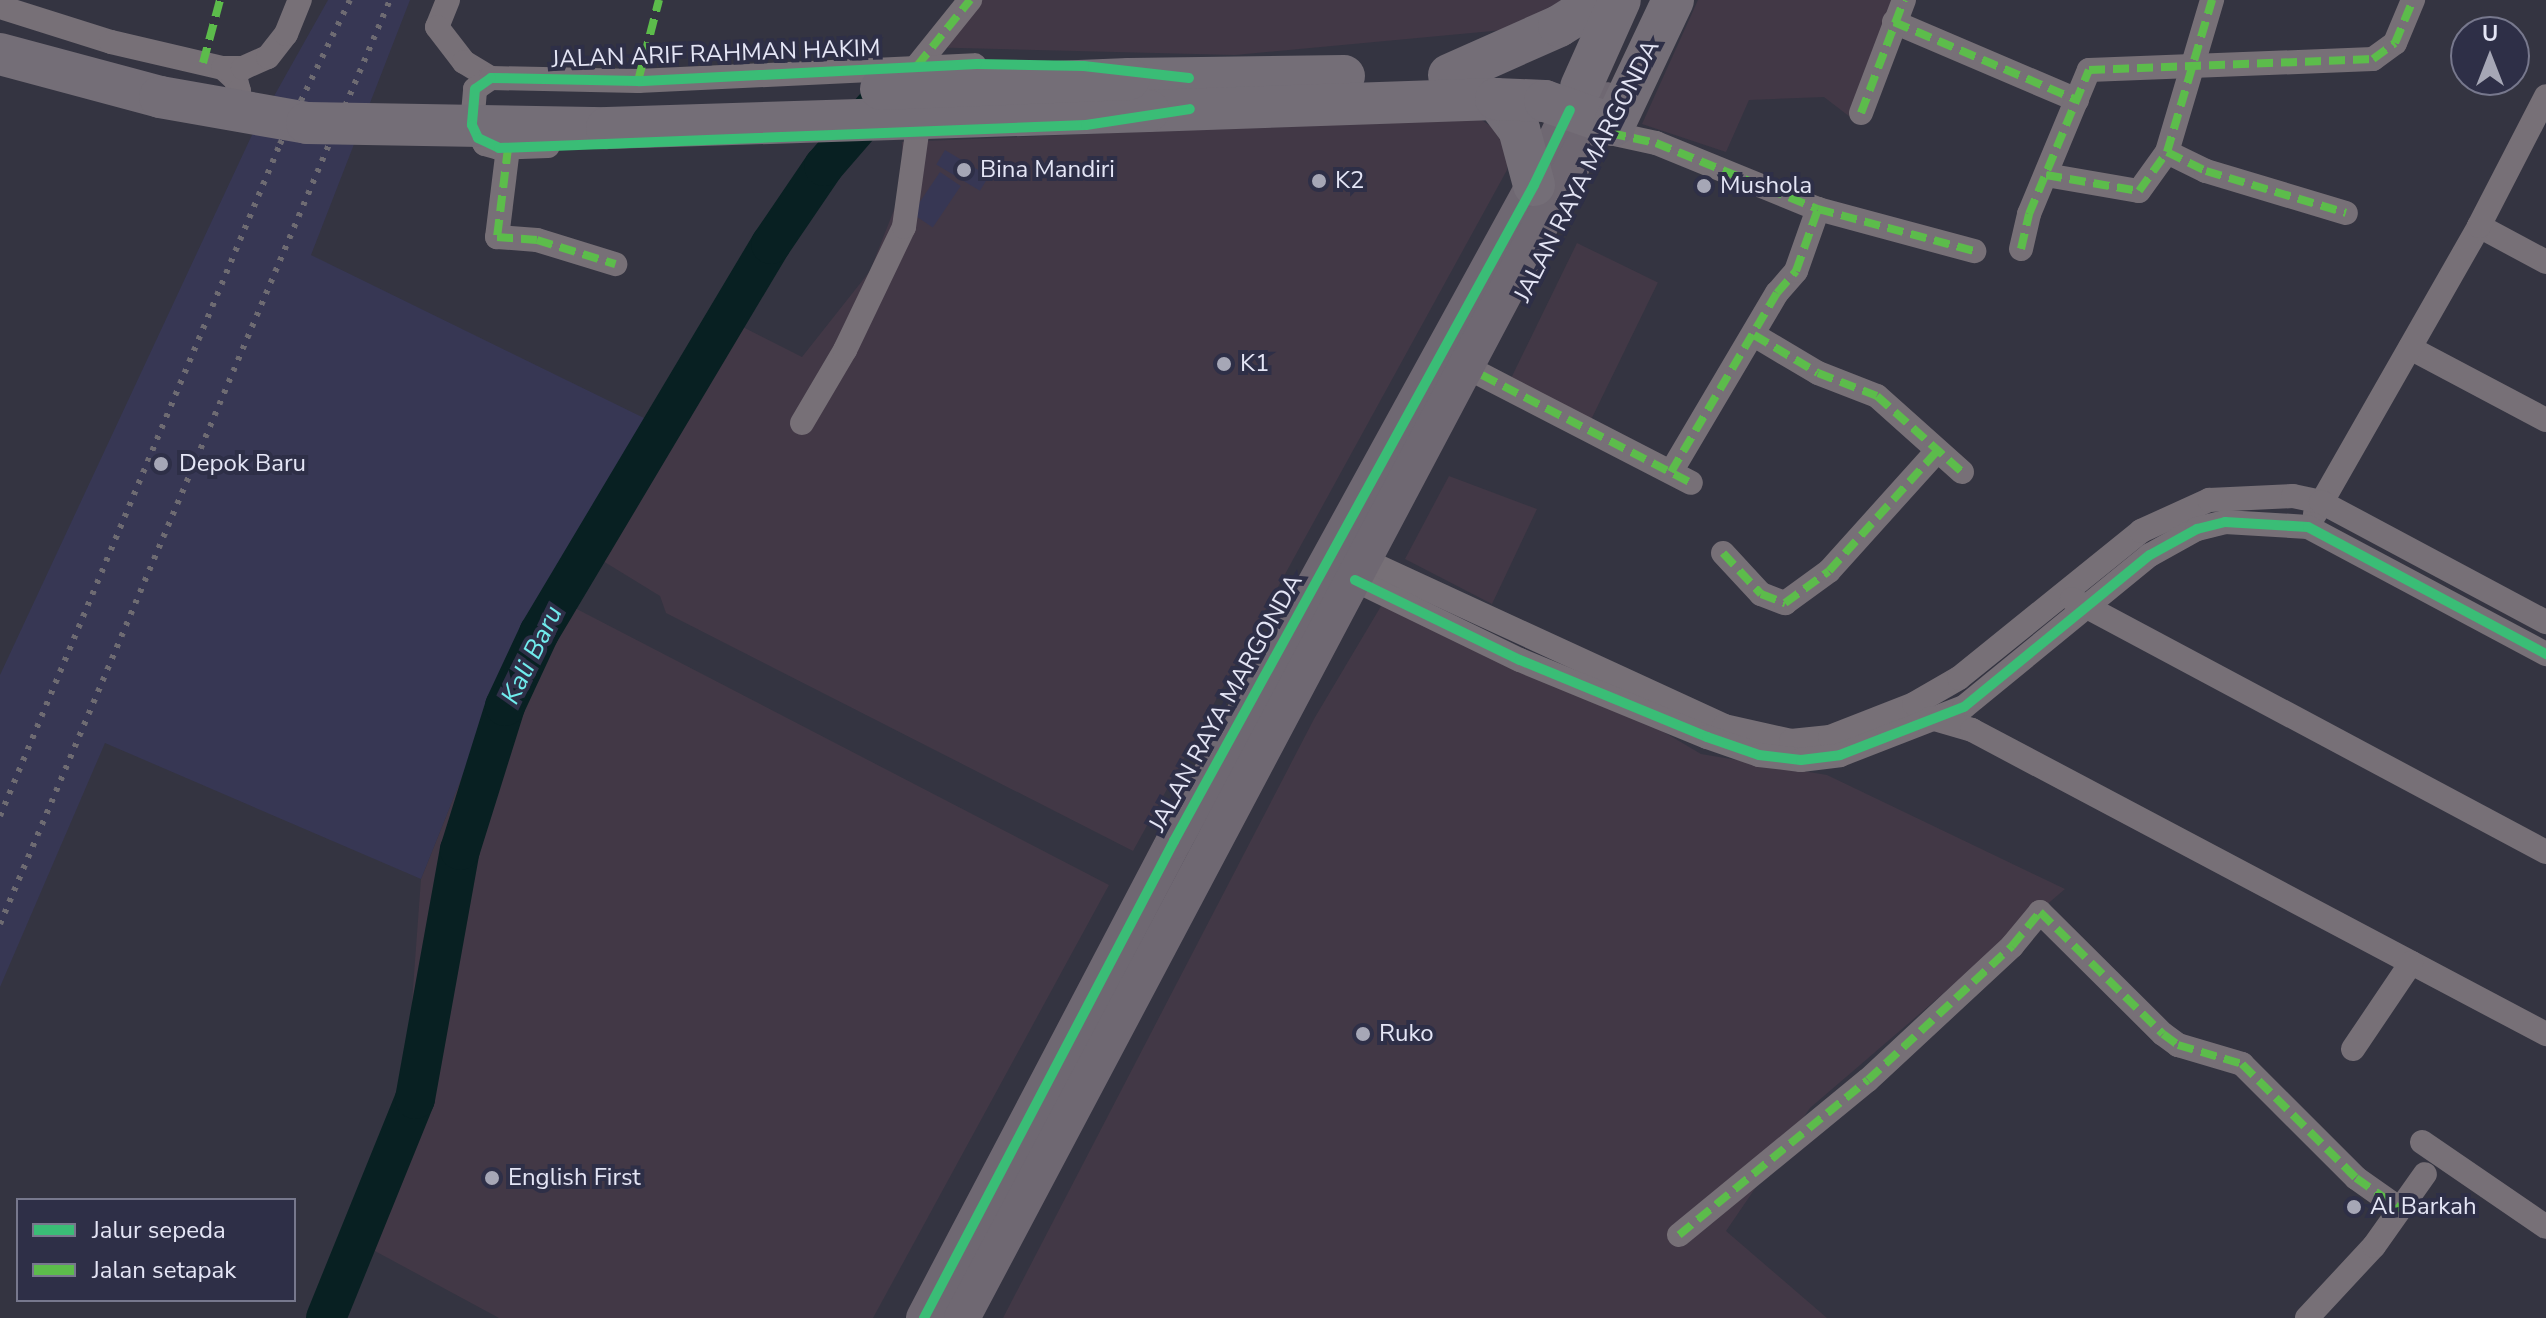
<!DOCTYPE html>
<html>
<head>
<meta charset="utf-8">
<style>
  body { margin:0 }
  #map { position:relative; width:2546px; height:1318px; overflow:hidden; background:#343441; font-family:"Nunito Sans",sans-serif }
  div>[style] { position:absolute }
  [style*='--x'] { left:calc(var(--x)*1px); top:calc(var(--y)*1px); width:calc(var(--w)*1px); rotate:calc(var(--a)*1deg) }
  .commercial>* { inset:0; background:#423846; transform-origin:0 0 }
  .built>* { inset:0; background:#373754; transform-origin:0 0 }
  .river>* { height:40px; margin:-20px; padding:0 20px; transform-origin:20px; border-radius:20px; background:#082022 }
  .street>* { height:24px; margin:-12px; padding:0 12px; transform-origin:12px; border-radius:12px; background:#777077 }
  .primary>* { height:36px; margin:-18px; padding:0 18px; transform-origin:18px; border-radius:18px; background:#6f6872 }
  .highway>* { height:42px; margin:-21px; padding:0 21px; transform-origin:21px; border-radius:21px; background:#746e77 }
  .rail>* { height:6px; margin-top:-3px; transform-origin:0; background:repeating-linear-gradient(90deg,#6e6b72 0 4px,transparent 0 12px) }
  .highway-bridge>* { height:42px; margin:-21px; padding:0 21px; transform-origin:21px; border-radius:21px; background:#746e77 }
  .quiet>* { height:8px; margin-top:-4px; transform-origin:0; background:repeating-linear-gradient(90deg,#5cbc4b 0 16px,transparent 0 24px) }
  .cycleway>* { height:10px; margin:-5px; padding:0 5px; transform-origin:5px; border-radius:5px; background:#3abd76 }
  .dots>* { width:22px; height:22px; translate:-50% -50%; box-sizing:border-box; border:4px solid #2e2f47; border-radius:50% }
  span { translate:-50% -50%; white-space:nowrap; text-align:center; line-height:1.15; -webkit-text-stroke:8px #2e2f47; paint-order:stroke }
  .street-label { font-size:24px; color:#e4e5f5 }
  .poi-label { font-size:24px; color:#e4e5f5 }
  .left { translate:0 -50%; text-align:left }
  .water-label { font-size:26px; color:#71ecee; font-style:italic }
  .legend { position:absolute; left:16px; top:1198px; width:280px; height:104px; box-sizing:border-box; background:#2e2f47; border:2px solid #77788d; margin:0; padding:10px 14px; list-style:none; font-size:24px; color:#e4e5f5 }
  .legend li { display:flex; align-items:center; gap:16px; height:40px }
  .legend b { width:40px; border:2px solid #77788d }
  .north { position:absolute; left:2450px; top:16px; width:80px; height:80px; box-sizing:border-box; background:#2e2f47; border:2px solid #77788d; border-radius:50%; rotate:0deg; font-size:22px; font-weight:700; line-height:32px; text-align:center; color:#e4e5f5 }
  .north::after { content:''; display:block; margin:auto; width:28px; height:36px; background:#a6a7b6; clip-path:polygon(50% 0,100% 100%,50% 72%,0 100%) }
</style>
</head>
<body>
<div id="map">
  <div class="commercial">
    <i style="clip-path:polygon(956px 0,1562px 0,1514px 29px,1235px 55px,920px 47px)"></i>
    <i style="clip-path:polygon(1698px 0,1909px 0,1854px 120px,1824px 97px,1749px 100px,1726px 152px,1642px 124px)"></i>
    <i style="clip-path:polygon(1477px 117px,1510px 139px,1507px 170px,1133px 851px,666px 613px,660px 596px,572px 542px,705px 327px,721px 316px,802px 357px,870px 271px,903px 187px,902px 142px)"></i>
    <i style="left:1577px;top:243px;width:90px;height:161px;rotate:26deg"></i>
    <i style="clip-path:polygon(1449px 476px,1537px 509px,1492px 604px,1405px 559px)"></i>
    <i style="clip-path:polygon(542px 591px,1109px 885px,873px 1318px,499px 1318px,349px 1237px,401px 1153px,421px 879px,525px 620px)"></i>
    <i style="clip-path:polygon(1387px 596px,1559px 670px,1701px 754px,1827px 775px,2065px 889px,1810px 1108px,1726px 1231px,1827px 1318px,1003px 1318px,1314px 719px)"></i>
  </div>
  <div class="built">
    <i style="clip-path:polygon(328px 0,410px 0,311px 255px,646px 419px,525px 620px,421px 879px,105px 743px,0 987px,0 675px,251px 137px)"></i>
    <i style="left:945px;top:150px;width:51px;height:17px;rotate:31deg"></i>
    <i style="left:940px;top:172px;width:25px;height:50px;rotate:34deg"></i>
  </div>
  <div class="river">
    <i style="--x:326;--y:1318;--w:236;--a:-67.9"></i>
    <i style="--x:415;--y:1099;--w:253;--a:-79.8"></i>
    <i style="--x:460;--y:850;--w:151;--a:-72.6"></i>
    <i style="--x:505;--y:706;--w:81;--a:-65"></i>
    <i style="--x:539;--y:633;--w:453;--a:-59.2"></i>
    <i style="--x:771;--y:244;--w:94;--a:-55.8"></i>
    <i style="--x:824;--y:166;--w:89;--a:-49.1"></i>
  </div>
  <div class="street">
    <i style="--x:448;--y:0;--w:29;--a:112"></i>
    <i style="--x:437;--y:27;--w:44;--a:52.4"></i>
    <i style="--x:464;--y:62;--w:31;--a:31"></i>
    <i style="--x:0;--y:7;--w:116;--a:17.5"></i>
    <i style="--x:111;--y:42;--w:115;--a:13.1"></i>
    <i style="--x:223;--y:68;--w:18;--a:43"></i>
    <i style="--x:236;--y:80;--w:11;--a:75"></i>
    <i style="--x:239;--y:91;--w:29;--a:115"></i>
    <i style="--x:1894;--y:22;--w:199;--a:23.1"></i>
    <i style="--x:917;--y:66;--w:85;--a:-51.2"></i>
    <i style="--x:223;--y:68;--w:20;--a:0"></i>
    <i style="--x:243;--y:68;--w:27;--a:-24"></i>
    <i style="--x:268;--y:57;--w:29;--a:-52"></i>
    <i style="--x:286;--y:34;--w:37;--a:-68"></i>
    <i style="--x:1861;--y:113;--w:121;--a:-69.2"></i>
    <i style="--x:1610;--y:133;--w:47;--a:12.3"></i>
    <i style="--x:1656;--y:143;--w:175;--a:22.2"></i>
    <i style="--x:1818;--y:209;--w:162;--a:15.1"></i>
    <i style="--x:548;--y:146;--w:49;--a:177.7"></i>
    <i style="--x:499;--y:148;--w:15;--a:-164"></i>
    <i style="--x:485;--y:144;--w:23;--a:-124"></i>
    <i style="--x:472;--y:125;--w:36;--a:-85"></i>
    <i style="--x:475;--y:89;--w:19;--a:-35"></i>
    <i style="--x:491;--y:78;--w:147;--a:1.2"></i>
    <i style="--x:638;--y:81;--w:337;--a:-2.7"></i>
    <i style="--x:508;--y:148;--w:90;--a:97"></i>
    <i style="--x:497;--y:237;--w:40;--a:4.3"></i>
    <i style="--x:537;--y:240;--w:82;--a:17.1"></i>
    <i style="--x:2167;--y:152;--w:159;--a:-73.5"></i>
    <i style="--x:2046;--y:175;--w:94;--a:9.8"></i>
    <i style="--x:2139;--y:191;--w:48;--a:-54.3"></i>
    <i style="--x:2167;--y:152;--w:43;--a:26"></i>
    <i style="--x:2206;--y:171;--w:146;--a:16.7"></i>
    <i style="--x:2479;--y:226;--w:76;--a:28.2"></i>
    <i style="--x:2021;--y:249;--w:36;--a:-77"></i>
    <i style="--x:2029;--y:214;--w:156;--a:-67.4"></i>
    <i style="--x:2089;--y:70;--w:284;--a:-2.2"></i>
    <i style="--x:2373;--y:59;--w:27;--a:-36"></i>
    <i style="--x:2395;--y:43;--w:47;--a:-67.3"></i>
    <i style="--x:1754;--y:335;--w:74;--a:30.7"></i>
    <i style="--x:1818;--y:373;--w:63;--a:21.3"></i>
    <i style="--x:1877;--y:396;--w:114;--a:41.8"></i>
    <i style="--x:2410;--y:348;--w:154;--a:27.9"></i>
    <i style="--x:1482;--y:375;--w:235;--a:27.3"></i>
    <i style="--x:802;--y:423;--w:85;--a:-59.5"></i>
    <i style="--x:845;--y:350;--w:136;--a:-64.4"></i>
    <i style="--x:904;--y:227;--w:95;--a:-82.1"></i>
    <i style="--x:1671;--y:472;--w:208;--a:-59.4"></i>
    <i style="--x:1777;--y:293;--w:29;--a:-49"></i>
    <i style="--x:1796;--y:271;--w:66;--a:-70.5"></i>
    <i style="--x:2315;--y:514;--w:331;--a:-60.3"></i>
    <i style="--x:2479;--y:226;--w:146;--a:-62.7"></i>
    <i style="--x:1723;--y:553;--w:56;--a:47.2"></i>
    <i style="--x:1761;--y:594;--w:26;--a:21"></i>
    <i style="--x:1785;--y:603;--w:54;--a:-36"></i>
    <i style="--x:1829;--y:571;--w:161;--a:-48"></i>
    <i style="--x:1366;--y:561;--w:394;--a:24.7"></i>
    <i style="--x:1724;--y:726;--w:69;--a:12.6"></i>
    <i style="--x:1791;--y:741;--w:39;--a:-6"></i>
    <i style="--x:1830;--y:737;--w:90;--a:-21.4"></i>
    <i style="--x:1914;--y:704;--w:52;--a:-30"></i>
    <i style="--x:1959;--y:678;--w:234;--a:-38.9"></i>
    <i style="--x:2141;--y:531;--w:75;--a:-24.5"></i>
    <i style="--x:2209;--y:500;--w:84;--a:-2.7"></i>
    <i style="--x:2293;--y:496;--w:29;--a:12"></i>
    <i style="--x:2321;--y:502;--w:255;--a:28.1"></i>
    <i style="--x:1355;--y:580;--w:183;--a:25.9"></i>
    <i style="--x:1520;--y:660;--w:202;--a:22.4"></i>
    <i style="--x:1707;--y:737;--w:55;--a:19.1"></i>
    <i style="--x:1759;--y:755;--w:42;--a:6.8"></i>
    <i style="--x:1801;--y:760;--w:39;--a:-7"></i>
    <i style="--x:1840;--y:755;--w:133;--a:-21.2"></i>
    <i style="--x:1964;--y:707;--w:240;--a:-39.3"></i>
    <i style="--x:2150;--y:555;--w:54;--a:-29"></i>
    <i style="--x:2197;--y:529;--w:29;--a:-14"></i>
    <i style="--x:2225;--y:522;--w:83;--a:3.4"></i>
    <i style="--x:2308;--y:527;--w:270;--a:28.1"></i>
    <i style="--x:2072;--y:599;--w:537;--a:28.09"></i>
    <i style="--x:1931;--y:718;--w:43;--a:16.3"></i>
    <i style="--x:1972;--y:730;--w:650;--a:27.91"></i>
    <i style="--x:2353;--y:1049;--w:104;--a:-56"></i>
    <i style="--x:2422;--y:1142;--w:150;--a:34.4"></i>
    <i style="--x:1679;--y:1235;--w:244;--a:-39.4"></i>
    <i style="--x:1868;--y:1080;--w:197;--a:-42.9"></i>
    <i style="--x:2012;--y:946;--w:44;--a:-50.5"></i>
    <i style="--x:2040;--y:912;--w:173;--a:44.8"></i>
    <i style="--x:2163;--y:1034;--w:19;--a:36"></i>
    <i style="--x:2178;--y:1045;--w:67;--a:16.5"></i>
    <i style="--x:2242;--y:1064;--w:161;--a:45"></i>
    <i style="--x:2356;--y:1178;--w:54;--a:35.2"></i>
    <i style="--x:2307;--y:1318;--w:98;--a:-47.1"></i>
    <i style="--x:2374;--y:1246;--w:88;--a:-54.7"></i>
  </div>
  <div class="primary">
    <i style="--x:924;--y:1318;--w:539;--a:-62.34"></i>
    <i style="--x:1174;--y:841;--w:748;--a:-61.24"></i>
    <i style="--x:1534;--y:185;--w:109;--a:-64.4"></i>
    <i style="--x:962;--y:1318;--w:1378;--a:-62.1"></i>
  </div>
  <div class="highway">
    <i style="--x:1449;--y:75;--w:120;--a:-24"></i>
    <i style="--x:1559;--y:26;--w:49;--a:-31.8"></i>
    <i style="--x:1129;--y:79;--w:215;--a:-0.8"></i>
    <i style="--x:1581;--y:87;--w:95;--a:-65.9"></i>
    <i style="--x:1496;--y:99;--w:38;--a:53"></i>
    <i style="--x:1519;--y:129;--w:58;--a:75"></i>
    <i style="--x:1149;--y:111;--w:347;--a:-2"></i>
    <i style="--x:1496;--y:99;--w:49;--a:2.3"></i>
    <i style="--x:1545;--y:101;--w:73;--a:19.2"></i>
    <i style="--x:1614;--y:125;--w:138;--a:-64.7"></i>
  </div>
  <div class="rail">
    <i style="--x:0;--y:816;--w:728;--a:-67.38"></i>
    <i style="--x:280;--y:144;--w:160;--a:-64.1"></i>
    <i style="--x:0;--y:924;--w:1003;--a:-67.12"></i>
  </div>
  <div class="highway-bridge">
    <i style="--x:0;--y:54;--w:166;--a:15"></i>
    <i style="--x:160;--y:97;--w:149;--a:10"></i>
    <i style="--x:307;--y:123;--w:300;--a:1"></i>
    <i style="--x:607;--y:128;--w:542;--a:-1.8"></i>
    <i style="--x:881;--y:89;--w:248;--a:-2.3"></i>
  </div>
  <div class="quiet">
    <i style="--x:1894;--y:22;--w:199;--a:23.1"></i>
    <i style="--x:203;--y:63;--w:65;--a:-74.9"></i>
    <i style="--x:917;--y:66;--w:85;--a:-51.2"></i>
    <i style="--x:638;--y:81;--w:84;--a:-75.5"></i>
    <i style="--x:1861;--y:113;--w:121;--a:-69.2"></i>
    <i style="--x:1610;--y:133;--w:47;--a:12.3"></i>
    <i style="--x:1656;--y:143;--w:175;--a:22.2"></i>
    <i style="--x:1818;--y:209;--w:162;--a:15.1"></i>
    <i style="--x:508;--y:148;--w:90;--a:97"></i>
    <i style="--x:497;--y:237;--w:40;--a:4.3"></i>
    <i style="--x:537;--y:240;--w:82;--a:17.1"></i>
    <i style="--x:2167;--y:152;--w:159;--a:-73.5"></i>
    <i style="--x:2046;--y:175;--w:94;--a:9.8"></i>
    <i style="--x:2139;--y:191;--w:48;--a:-54.3"></i>
    <i style="--x:2167;--y:152;--w:43;--a:26"></i>
    <i style="--x:2206;--y:171;--w:146;--a:16.7"></i>
    <i style="--x:2021;--y:249;--w:36;--a:-77"></i>
    <i style="--x:2029;--y:214;--w:156;--a:-67.4"></i>
    <i style="--x:2089;--y:70;--w:284;--a:-2.2"></i>
    <i style="--x:2373;--y:59;--w:27;--a:-36"></i>
    <i style="--x:2395;--y:43;--w:47;--a:-67.3"></i>
    <i style="--x:1754;--y:335;--w:74;--a:30.7"></i>
    <i style="--x:1818;--y:373;--w:63;--a:21.3"></i>
    <i style="--x:1877;--y:396;--w:114;--a:41.8"></i>
    <i style="--x:1482;--y:375;--w:235;--a:27.3"></i>
    <i style="--x:1671;--y:472;--w:208;--a:-59.4"></i>
    <i style="--x:1777;--y:293;--w:29;--a:-49"></i>
    <i style="--x:1796;--y:271;--w:66;--a:-70.5"></i>
    <i style="--x:1723;--y:553;--w:56;--a:47.2"></i>
    <i style="--x:1761;--y:594;--w:26;--a:21"></i>
    <i style="--x:1785;--y:603;--w:54;--a:-36"></i>
    <i style="--x:1829;--y:571;--w:161;--a:-48"></i>
    <i style="--x:1679;--y:1235;--w:244;--a:-39.4"></i>
    <i style="--x:1868;--y:1080;--w:197;--a:-42.9"></i>
    <i style="--x:2012;--y:946;--w:44;--a:-50.5"></i>
    <i style="--x:2040;--y:912;--w:173;--a:44.8"></i>
    <i style="--x:2163;--y:1034;--w:19;--a:36"></i>
    <i style="--x:2178;--y:1045;--w:67;--a:16.5"></i>
    <i style="--x:2242;--y:1064;--w:161;--a:45"></i>
    <i style="--x:2356;--y:1178;--w:54;--a:35.2"></i>
  </div>
  <div class="cycleway">
    <i style="--x:1189;--y:78;--w:106;--a:-173.5"></i>
    <i style="--x:1084;--y:66;--w:107;--a:-178.9"></i>
    <i style="--x:977;--y:64;--w:339;--a:177.1"></i>
    <i style="--x:638;--y:81;--w:147;--a:-178.8"></i>
    <i style="--x:491;--y:78;--w:19;--a:145"></i>
    <i style="--x:475;--y:89;--w:36;--a:95"></i>
    <i style="--x:472;--y:125;--w:14;--a:65"></i>
    <i style="--x:478;--y:138;--w:23;--a:25"></i>
    <i style="--x:499;--y:148;--w:587;--a:-2.24"></i>
    <i style="--x:1086;--y:125;--w:105;--a:-8.7"></i>
    <i style="--x:1355;--y:580;--w:183;--a:25.9"></i>
    <i style="--x:1520;--y:660;--w:202;--a:22.4"></i>
    <i style="--x:1707;--y:737;--w:55;--a:19.1"></i>
    <i style="--x:1759;--y:755;--w:42;--a:6.8"></i>
    <i style="--x:1801;--y:760;--w:39;--a:-7"></i>
    <i style="--x:1840;--y:755;--w:133;--a:-21.2"></i>
    <i style="--x:1964;--y:707;--w:240;--a:-39.3"></i>
    <i style="--x:2150;--y:555;--w:54;--a:-29"></i>
    <i style="--x:2197;--y:529;--w:29;--a:-14"></i>
    <i style="--x:2225;--y:522;--w:83;--a:3.4"></i>
    <i style="--x:2308;--y:527;--w:270;--a:28.1"></i>
    <i style="--x:924;--y:1318;--w:539;--a:-62.34"></i>
    <i style="--x:1174;--y:841;--w:748;--a:-61.24"></i>
    <i style="--x:1534;--y:185;--w:83;--a:-64.4"></i>
  </div>
  <div class="dots">
    <i style="left:964px;top:170px;background:#a6a7b6"></i>
    <i style="left:1319px;top:181px;background:#a6a7b6"></i>
    <i style="left:1704px;top:186px;background:#a6a7b6"></i>
    <i style="left:1224px;top:364px;background:#a6a7b6"></i>
    <i style="left:161px;top:464px;background:#a6a7b6"></i>
    <i style="left:1363px;top:1034px;background:#a6a7b6"></i>
    <i style="left:492px;top:1178px;background:#a6a7b6"></i>
    <i style="left:2354px;top:1207px;background:#a6a7b6"></i>
  </div>
  <div class="street-label">
    <span style="left:716px;top:54px;rotate:-2deg">JALAN ARIF RAHMAN HAKIM</span>
    <span style="left:1587px;top:171px;rotate:-63deg">JALAN RAYA MARGONDA</span>
    <span style="left:1226px;top:703px;rotate:-61deg">JALAN RAYA MARGONDA</span>
  </div>
  <div class="poi-label">
    <span class="left" style="left:980px;top:170px">Bina Mandiri</span>
    <span class="left" style="left:1335px;top:181px">K2</span>
    <span class="left" style="left:1720px;top:186px">Mushola</span>
    <span class="left" style="left:1240px;top:364px">K1</span>
    <span class="left" style="left:179px;top:464px">Depok Baru</span>
    <span class="left" style="left:1379px;top:1034px">Ruko</span>
    <span class="left" style="left:508px;top:1178px">English First</span>
    <span class="left" style="left:2370px;top:1207px">Al Barkah</span>
  </div>
  <div class="water-label">
    <span style="left:532px;top:655px;rotate:-64deg">Kali Baru</span>
  </div>
  <ul class="legend">
  <li><b style="height:10px;background:#3abd76"></b>Jalur sepeda</li>
  <li><b style="height:10px;background:#5cbc4b"></b>Jalan setapak</li>
  </ul>
  <div class="north">U</div>
</div>
</body>
</html>
